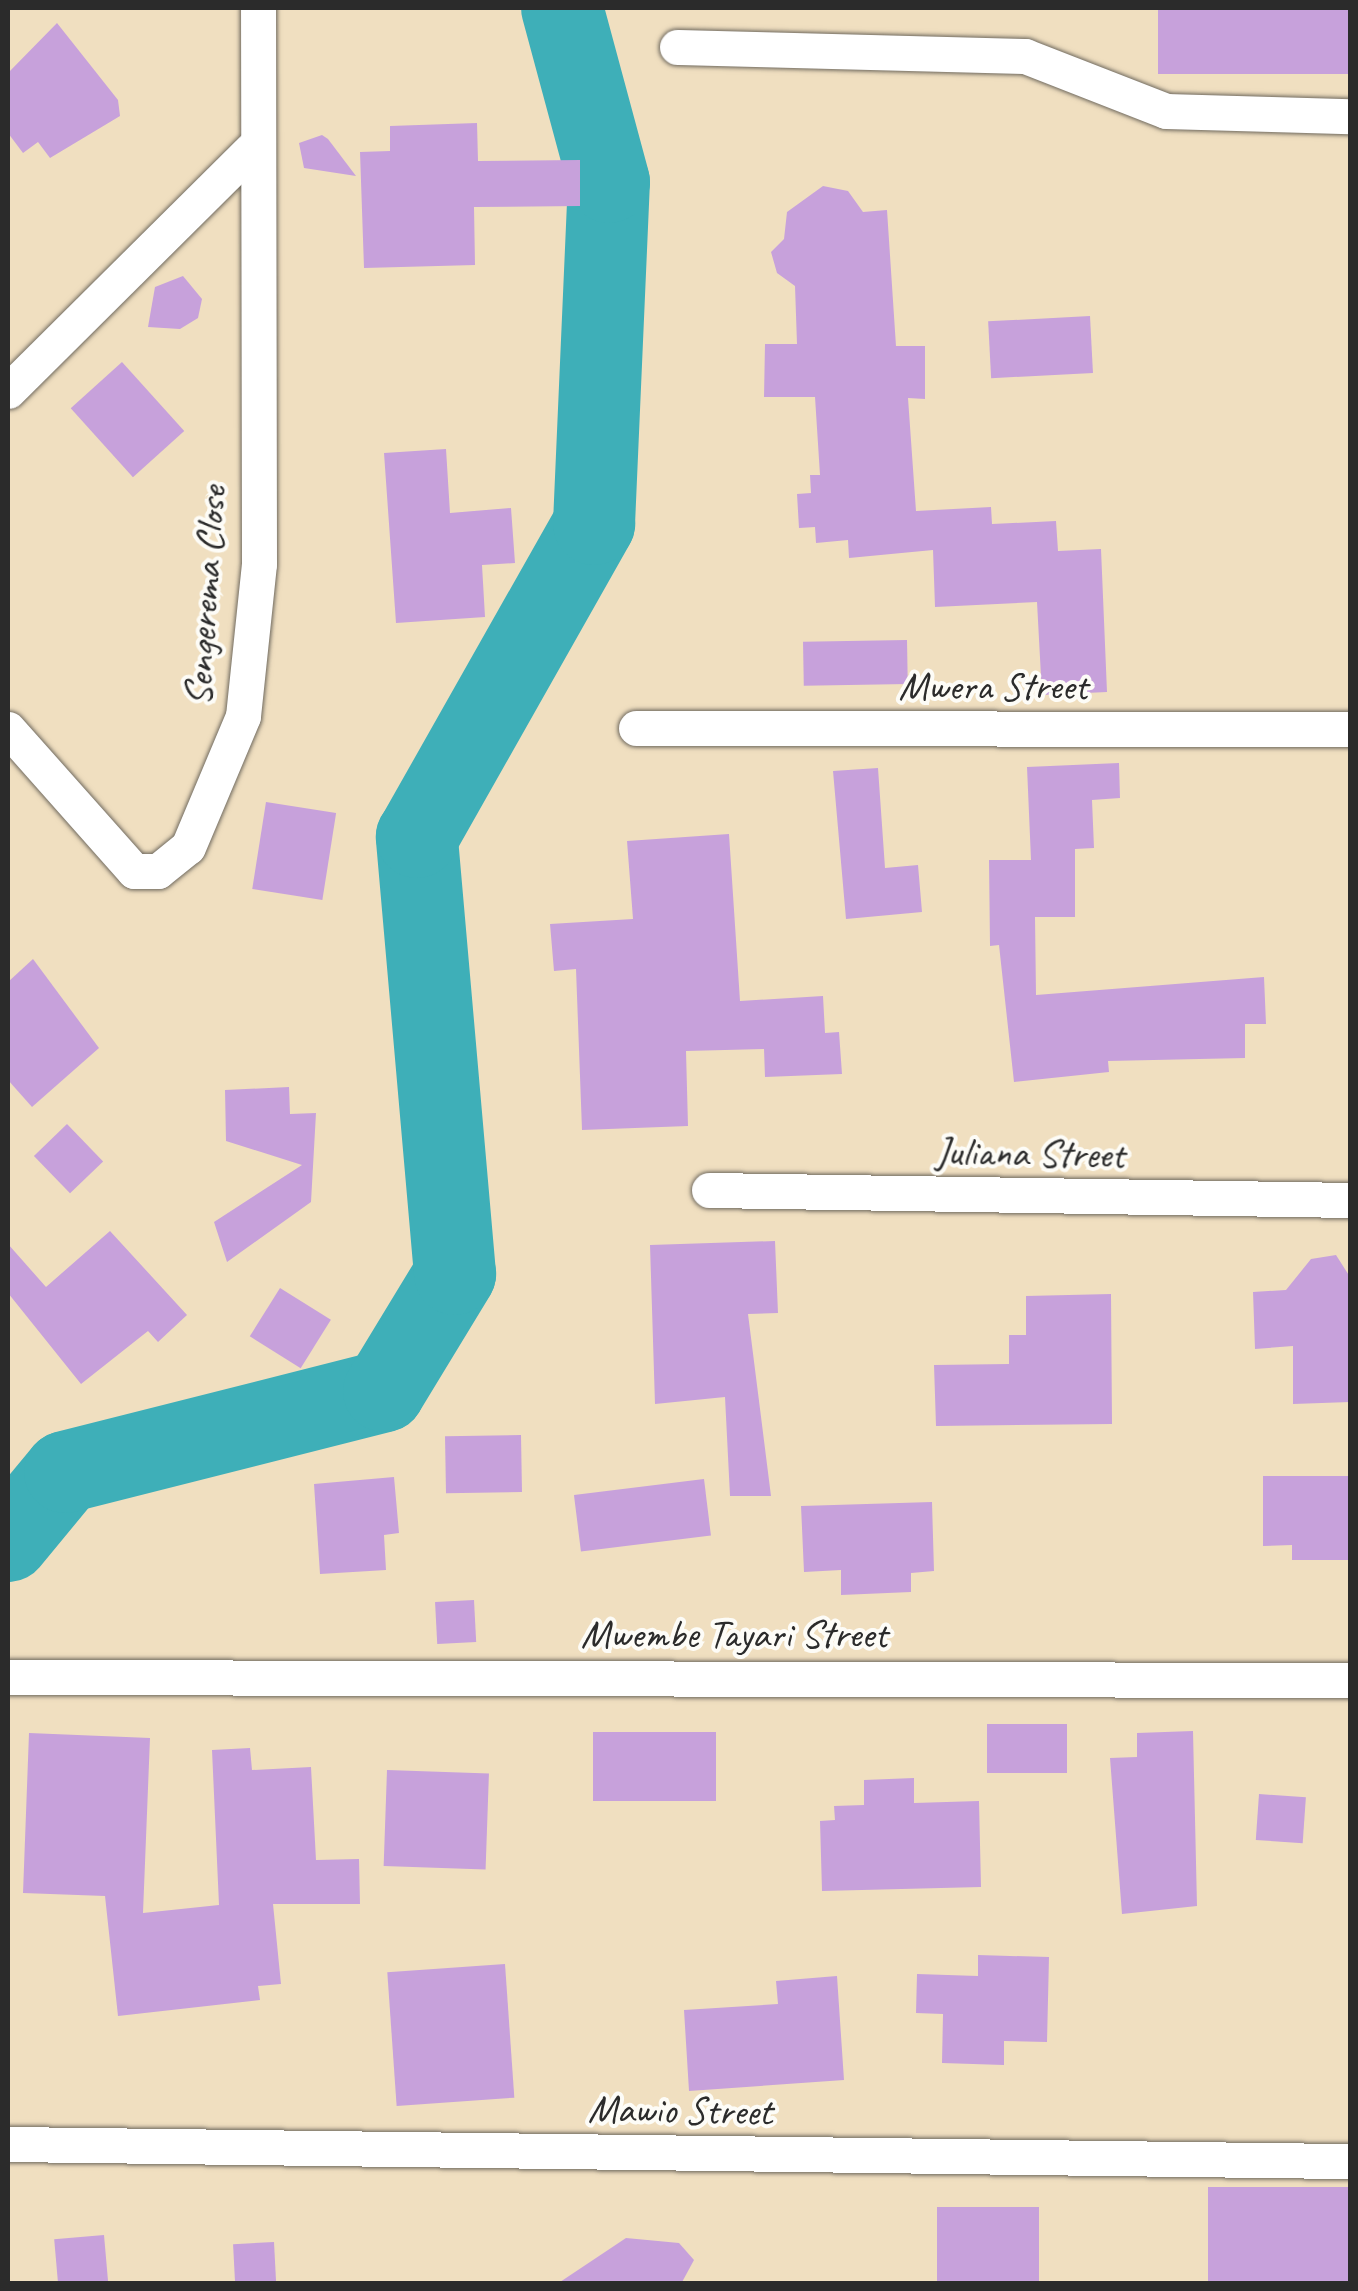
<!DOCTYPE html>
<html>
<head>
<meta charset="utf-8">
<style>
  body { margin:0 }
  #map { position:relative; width:1358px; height:2291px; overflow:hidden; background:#f0dfc0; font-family:Caveat,sans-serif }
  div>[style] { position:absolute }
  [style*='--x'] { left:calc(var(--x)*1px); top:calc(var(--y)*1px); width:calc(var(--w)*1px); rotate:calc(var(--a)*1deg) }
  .river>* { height:82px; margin:-41px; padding:0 41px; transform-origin:41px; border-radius:41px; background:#3eafb8 }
  .building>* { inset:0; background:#c7a1db; transform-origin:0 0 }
  .roads { filter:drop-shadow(0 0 2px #706a5f) drop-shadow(0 0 2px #706a5f) }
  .street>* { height:35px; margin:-17.5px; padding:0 17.5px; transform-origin:17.5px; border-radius:17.5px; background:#fff }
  span { translate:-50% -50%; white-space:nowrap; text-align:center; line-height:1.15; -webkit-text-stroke:8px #fdfcf7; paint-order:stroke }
  .street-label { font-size:40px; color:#2b2b2b }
  .frame { position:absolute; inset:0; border:10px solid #2b2b2b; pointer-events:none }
</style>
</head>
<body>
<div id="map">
  <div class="river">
    <i style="--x:8;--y:1541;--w:89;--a:-50.4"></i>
    <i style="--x:65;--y:1472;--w:329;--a:-14.2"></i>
    <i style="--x:384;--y:1391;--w:137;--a:-58.7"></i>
    <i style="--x:455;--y:1274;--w:439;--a:-95"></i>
    <i style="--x:417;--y:837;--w:360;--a:-60.5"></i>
    <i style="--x:594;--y:524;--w:342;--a:-87.5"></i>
    <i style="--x:609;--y:182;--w:180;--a:-105.1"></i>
  </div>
  <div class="building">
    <i style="left:1158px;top:8px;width:192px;height:66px"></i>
    <i style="clip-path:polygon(57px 23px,118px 100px,120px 116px,50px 158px,38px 142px,23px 153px,8px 133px,8px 73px)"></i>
    <i style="clip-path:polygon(477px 123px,478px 161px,580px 160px,580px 206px,474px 207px,475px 265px,364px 268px,360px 152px,390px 151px,390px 126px)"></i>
    <i style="clip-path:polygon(322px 135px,328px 139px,356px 176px,304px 168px,299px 143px)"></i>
    <i style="clip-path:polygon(823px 186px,848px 191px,863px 212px,887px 210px,896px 346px,925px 346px,925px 399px,908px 398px,916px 511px,991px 507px,992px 524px,1056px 521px,1058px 551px,1101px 549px,1107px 692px,1042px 695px,1037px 602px,935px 607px,933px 550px,849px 558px,848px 540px,816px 543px,815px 527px,799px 528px,797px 494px,811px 493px,810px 475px,820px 475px,815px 397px,764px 397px,765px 344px,797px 344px,795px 286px,777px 273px,771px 252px,784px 239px,787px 212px)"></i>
    <i style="clip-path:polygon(183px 276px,202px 299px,198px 318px,180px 329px,148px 327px,155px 287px)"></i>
    <i style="left:1090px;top:316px;width:57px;height:102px;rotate:87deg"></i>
    <i style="left:122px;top:362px;width:93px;height:69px;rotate:48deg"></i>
    <i style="clip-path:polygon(446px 449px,450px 513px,511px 508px,515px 563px,482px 565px,485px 617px,396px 623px,384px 453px)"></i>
    <i style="left:907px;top:640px;width:44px;height:104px;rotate:89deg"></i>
    <i style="clip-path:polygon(1119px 763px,1120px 798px,1092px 800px,1094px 848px,1075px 849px,1075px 917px,1035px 917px,1036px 995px,1264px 977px,1266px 1024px,1245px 1024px,1245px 1058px,1108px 1061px,1109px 1072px,1014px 1082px,999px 945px,990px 946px,989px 860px,1031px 860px,1027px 767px)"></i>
    <i style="clip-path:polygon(878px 768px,885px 868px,918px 865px,922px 912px,846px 919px,833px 771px)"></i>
    <i style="left:266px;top:802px;width:71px;height:88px;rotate:9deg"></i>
    <i style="clip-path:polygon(729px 834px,740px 1001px,823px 996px,825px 1033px,839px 1032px,842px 1074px,765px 1077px,764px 1049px,686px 1051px,688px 1126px,582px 1130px,576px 969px,554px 971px,550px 924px,633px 919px,627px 841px)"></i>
    <i style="clip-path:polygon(33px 959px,99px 1048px,32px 1107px,8px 1080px,8px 982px)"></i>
    <i style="clip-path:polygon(289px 1087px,290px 1114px,316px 1113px,311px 1202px,227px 1262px,214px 1222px,302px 1165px,226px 1141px,225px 1090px)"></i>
    <i style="left:67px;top:1124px;width:52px;height:46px;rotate:46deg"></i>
    <i style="clip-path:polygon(110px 1231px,187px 1315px,158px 1342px,148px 1331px,81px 1384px,8px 1293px,8px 1244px,46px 1287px)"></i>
    <i style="clip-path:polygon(775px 1241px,778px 1313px,748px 1314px,771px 1496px,730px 1496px,725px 1397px,655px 1404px,650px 1245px)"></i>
    <i style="clip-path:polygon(1336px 1255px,1350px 1277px,1350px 1402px,1293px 1404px,1293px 1346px,1255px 1349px,1253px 1292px,1286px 1290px,1311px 1259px)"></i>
    <i style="left:280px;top:1288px;width:60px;height:57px;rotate:32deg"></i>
    <i style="clip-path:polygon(1111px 1294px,1112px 1424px,936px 1426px,934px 1365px,1009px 1364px,1009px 1335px,1026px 1335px,1026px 1296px)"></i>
    <i style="left:521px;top:1435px;width:57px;height:76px;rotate:89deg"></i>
    <i style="clip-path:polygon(1263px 1476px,1350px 1476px,1350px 1560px,1292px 1560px,1292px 1545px,1263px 1546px)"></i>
    <i style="clip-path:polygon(394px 1477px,399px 1533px,384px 1535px,386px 1570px,320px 1574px,314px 1484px)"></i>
    <i style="left:704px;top:1479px;width:57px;height:131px;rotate:83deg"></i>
    <i style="clip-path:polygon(932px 1502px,934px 1571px,911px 1573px,911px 1592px,841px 1595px,841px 1570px,804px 1572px,801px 1506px)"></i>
    <i style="left:474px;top:1600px;width:42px;height:39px;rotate:87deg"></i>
    <i style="left:1067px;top:1724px;width:49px;height:80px;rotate:90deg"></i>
    <i style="clip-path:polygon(1193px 1731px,1197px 1906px,1122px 1914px,1110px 1758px,1137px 1757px,1137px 1733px)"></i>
    <i style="left:593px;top:1732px;width:123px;height:69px"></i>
    <i style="clip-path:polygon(29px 1733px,150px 1738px,143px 1913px,219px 1905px,212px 1750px,250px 1748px,252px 1770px,311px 1767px,316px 1860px,359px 1859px,360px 1904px,273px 1904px,281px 1984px,258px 1986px,260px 2000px,118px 2016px,105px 1896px,23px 1893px)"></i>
    <i style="left:387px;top:1770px;width:102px;height:96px;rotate:2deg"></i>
    <i style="clip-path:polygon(914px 1778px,914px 1803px,979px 1801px,981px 1887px,822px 1891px,820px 1821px,835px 1820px,834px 1806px,864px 1805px,864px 1780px)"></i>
    <i style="left:1259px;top:1794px;width:47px;height:46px;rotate:4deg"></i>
    <i style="clip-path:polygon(978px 1955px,1049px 1957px,1047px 2042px,1004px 2041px,1004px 2065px,942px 2063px,943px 2014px,916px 2013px,917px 1974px,978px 1976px)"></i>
    <i style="left:505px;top:1964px;width:134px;height:118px;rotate:86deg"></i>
    <i style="clip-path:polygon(837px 1976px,844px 2080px,689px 2091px,684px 2010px,778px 2004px,776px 1981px)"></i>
    <i style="left:1350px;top:2187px;width:97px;height:142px;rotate:90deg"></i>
    <i style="left:1039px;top:2207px;width:77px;height:102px;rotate:90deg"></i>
    <i style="left:104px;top:2235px;width:49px;height:50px;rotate:85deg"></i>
    <i style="clip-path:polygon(626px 2238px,679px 2243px,694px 2260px,681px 2284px,557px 2284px)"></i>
    <i style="left:274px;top:2242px;width:42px;height:41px;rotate:87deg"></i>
  </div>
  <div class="roads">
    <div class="street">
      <i style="--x:677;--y:47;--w:348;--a:1.5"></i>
      <i style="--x:1025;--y:56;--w:151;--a:21.3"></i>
      <i style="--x:1166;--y:111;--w:184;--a:1.6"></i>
      <i style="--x:8;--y:391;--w:342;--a:-44.8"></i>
      <i style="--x:636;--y:728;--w:714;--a:0.08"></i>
      <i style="--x:8;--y:729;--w:190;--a:48.4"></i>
      <i style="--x:134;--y:871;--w:24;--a:0"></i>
      <i style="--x:158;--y:871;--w:38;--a:-39"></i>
      <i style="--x:188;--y:847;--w:142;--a:-67.2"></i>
      <i style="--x:243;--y:716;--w:153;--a:-84"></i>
      <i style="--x:259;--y:564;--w:556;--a:-90.1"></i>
      <i style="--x:709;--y:1190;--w:641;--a:0.89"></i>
      <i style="--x:8;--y:1677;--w:1342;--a:0.13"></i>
      <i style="--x:8;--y:2144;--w:1342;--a:0.73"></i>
    </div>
  </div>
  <div class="street-label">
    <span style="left:205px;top:596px;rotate:-86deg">Sengerema Close</span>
    <span style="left:993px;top:686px">Mwera Street</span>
    <span style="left:1030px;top:1153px;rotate:1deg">Juliana Street</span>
    <span style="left:734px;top:1634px">Mwembe Tayari Street</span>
    <span style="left:680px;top:2110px;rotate:1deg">Mawio Street</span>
  </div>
  <div class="frame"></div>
</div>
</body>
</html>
